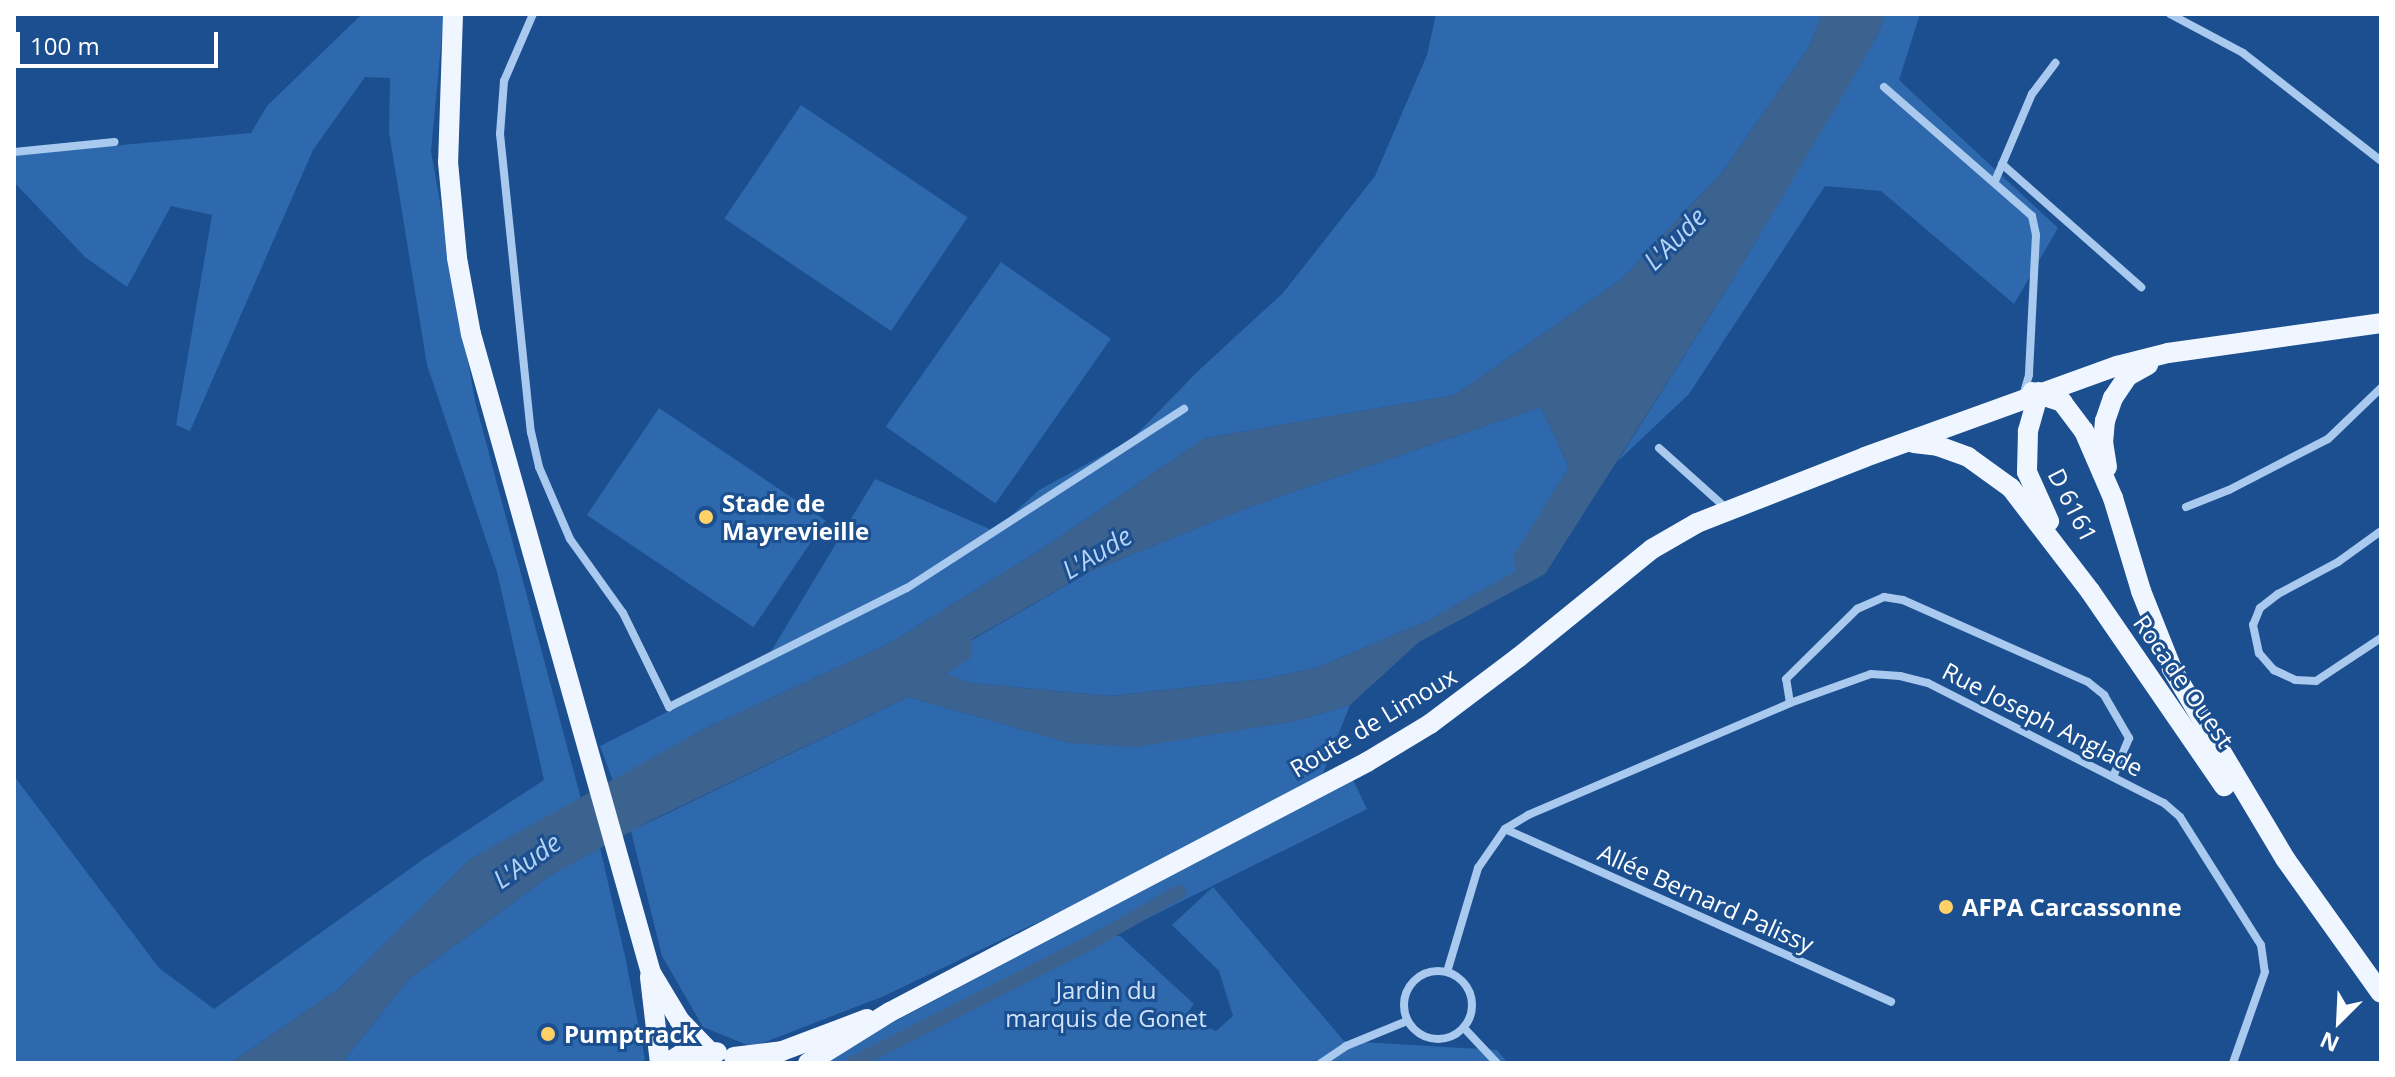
<!DOCTYPE html>
<html>
<head>
<meta charset="utf-8">
<style>
  body { margin:0 }
  #map { position:relative; width:2395px; height:1077px; overflow:hidden; background:#1b4f8f; font-family:"Open Sans",sans-serif }
  div>[style] { position:absolute }
  [style*='--x'] { left:calc(var(--x)*1px); top:calc(var(--y)*1px); width:calc(var(--w)*1px); rotate:calc(var(--a)*1deg) }
  .green>* { inset:0; background:#2e69ad; transform-origin:0 0 }
  .water>* { inset:0; background:#3c6290 }
  .canal>* { height:14px; margin:-7px; padding:0 7px; transform-origin:7px; border-radius:7px; background:#3c6290 }
  .minor>* { height:8px; margin:-4px; padding:0 4px; transform-origin:4px; border-radius:4px; background:#a9c9ee }
  .minor>.ring { margin:-4px; padding:0; box-sizing:content-box; background:none; border:8px solid #a9c9ee; border-radius:50% }
  .primary>* { height:20px; margin:-10px; padding:0 10px; transform-origin:10px; border-radius:10px; background:#f0f6ff }
  .dots>* { width:22px; height:22px; translate:-50% -50%; box-sizing:border-box; border:4px solid #1b4f8f; border-radius:50% }
  span { translate:-50% -50%; white-space:nowrap; text-align:center; line-height:1.15; -webkit-text-stroke:6px #1b4f8f; paint-order:stroke }
  .poi-label { font-size:24px; color:#fff; font-weight:700 }
  .left { translate:0 -50%; text-align:left }
  .street-label { font-size:24px; color:#fff }
  .park-label { font-size:24px; color:#cfe3fa }
  .water-label { font-size:26px; color:#b5d3f5; font-style:italic }
  .frame { position:absolute; inset:0; border:16px solid #fff; pointer-events:none }
  .north { position:absolute; left:2299px; top:981px; width:80px; height:80px; -webkit-text-stroke:6px #1b4f8f; paint-order:stroke; rotate:204deg; font-size:22px; font-weight:700; line-height:32px; text-align:center; color:#fff }
  .north::after { content:''; display:block; margin:auto; width:28px; height:36px; background:#fff; clip-path:polygon(50% 0,100% 100%,50% 72%,0 100%) }
  .scale { position:absolute; left:16px; top:32px; width:202px; height:36px; box-sizing:border-box; border:4px solid #fff; border-top:0; padding-left:10px; font-size:24px; line-height:28px; white-space:nowrap; color:#fff; -webkit-text-stroke:6px #1b4f8f; paint-order:stroke }
</style>
</head>
<body>
<div id="map">
  <div class="green">
    <i style="clip-path:polygon(362px 14px,444px 14px,431px 151px,475px 401px,581px 799px,470px 859px,340px 988px,230px 1063px,14px 1063px,14px 776px,159px 968px,214px 1009px,425px 858px,544px 780px,497px 572px,427px 365px,389px 132px,390px 78px,365px 77px,313px 150px,190px 431px,176px 425px,212px 215px,171px 206px,127px 287px,85px 257px,14px 182px,14px 155px,251px 133px,267px 106px)"></i>
    <i style="clip-path:polygon(1436px 14px,1822px 14px,1809px 47px,1723px 171px,1623px 278px,1455px 395px,1205px 438px,1045px 547px,888px 644px,704px 729px,613px 781px,600px 746px,764px 663px,875px 479px,994px 531px,1039px 490px,1132px 439px,1197px 372px,1283px 293px,1375px 176px,1427px 55px)"></i>
    <i style="clip-path:polygon(1885px 14px,1920px 14px,1899px 80px,2058px 228px,2014px 304px,1881px 191px,1825px 186px,1689px 394px,1617px 462px,1740px 268px,1879px 32px)"></i>
    <i style="left:801px;top:105px;width:201px;height:137px;rotate:34deg"></i>
    <i style="left:1001px;top:262px;width:134px;height:201px;rotate:35deg"></i>
    <i style="clip-path:polygon(1541px 407px,1569px 467px,1514px 557px,1517px 571px,1427px 621px,1316px 668px,1263px 679px,1110px 696px,972px 683px,945px 674px,971px 657px,972px 640px,1091px 571px,1252px 506px)"></i>
    <i style="left:659px;top:408px;width:201px;height:129px;rotate:34deg"></i>
    <i style="clip-path:polygon(908px 697px,1070px 743px,1137px 746px,1296px 721px,1350px 705px,1322px 776px,1183px 853px,884px 996px,752px 1047px,703px 1027px,662px 956px,631px 831px)"></i>
    <i style="clip-path:polygon(1353px 780px,1367px 809px,1112px 936px,1120px 936px,1194px 1004px,1188px 1012px,1192px 1020px,1216px 1031px,1233px 1016px,1219px 971px,1172px 925px,1213px 887px,1344px 1041px,1497px 1050px,1508px 1063px,816px 1063px)"></i>
    <i style="clip-path:polygon(600px 848px,625px 956px,645px 1059px,642px 1063px,342px 1063px,409px 979px,551px 875px)"></i>
  </div>
  <div class="water">
    <i style="clip-path:polygon(evenodd,1822px 14px,1885px 14px,1879px 32px,1856px 73px,1740px 268px,1545px 574px,1419px 642px,1350px 705px,1296px 721px,1137px 747px,1070px 743px,908px 697px,654px 819px,551px 875px,409px 979px,342px 1063px,230px 1063px,340px 988px,470px 859px,704px 729px,888px 644px,1045px 547px,1205px 438px,1455px 395px,1623px 278px,1723px 171px,1809px 47px,1822px 14px,1541px 407px,1569px 467px,1513px 557px,1516px 571px,1427px 621px,1316px 668px,1263px 679px,1110px 696px,972px 683px,946px 674px,972px 657px,972px 639px,1091px 571px,1252px 506px,1541px 407px)"></i>
  </div>
  <div class="canal">
    <i style="--x:853;--y:1063;--w:266;--a:-26.9"></i>
    <i style="--x:1090;--y:943;--w:103;--a:-29.8"></i>
  </div>
  <div class="minor">
    <i style="--x:533;--y:14;--w:73;--a:113.4"></i>
    <i style="--x:504;--y:81;--w:53;--a:94.3"></i>
    <i style="--x:500;--y:134;--w:300;--a:84.1"></i>
    <i style="--x:531;--y:432;--w:36;--a:77"></i>
    <i style="--x:539;--y:467;--w:78;--a:66.7"></i>
    <i style="--x:570;--y:539;--w:91;--a:54.4"></i>
    <i style="--x:623;--y:613;--w:105;--a:63.9"></i>
    <i style="--x:669;--y:707;--w:266;--a:-26.6"></i>
    <i style="--x:907;--y:588;--w:330;--a:-32.9"></i>
    <i style="--x:2170;--y:14;--w:83;--a:28.1"></i>
    <i style="--x:2243;--y:53;--w:175;--a:38"></i>
    <i style="--x:1884;--y:87;--w:196;--a:41.1"></i>
    <i style="--x:2032;--y:216;--w:19;--a:78"></i>
    <i style="--x:2036;--y:235;--w:140;--a:92.9"></i>
    <i style="--x:2029;--y:375;--w:19;--a:106"></i>
    <i style="--x:14;--y:152;--w:101;--a:-5.7"></i>
    <i style="--x:2002;--y:164;--w:186;--a:41.5"></i>
    <i style="--x:1995;--y:181;--w:95;--a:-67"></i>
    <i style="--x:2032;--y:94;--w:39;--a:-53"></i>
    <i style="--x:1659;--y:448;--w:91;--a:41.9"></i>
    <i style="--x:2186;--y:507;--w:46;--a:-21.6"></i>
    <i style="--x:2229;--y:490;--w:111;--a:-27.3"></i>
    <i style="--x:2328;--y:439;--w:74;--a:-43.9"></i>
    <i style="--x:2381;--y:531;--w:53;--a:144.2"></i>
    <i style="--x:2338;--y:562;--w:68;--a:151.9"></i>
    <i style="--x:2278;--y:594;--w:23;--a:142"></i>
    <i style="--x:2260;--y:608;--w:18;--a:112"></i>
    <i style="--x:2253;--y:625;--w:29;--a:78"></i>
    <i style="--x:2259;--y:653;--w:23;--a:49"></i>
    <i style="--x:2274;--y:670;--w:23;--a:25"></i>
    <i style="--x:2295;--y:680;--w:21;--a:3"></i>
    <i style="--x:2316;--y:681;--w:78;--a:-33.5"></i>
    <i style="--x:1790;--y:703;--w:24;--a:-99"></i>
    <i style="--x:1786;--y:679;--w:100;--a:-44.6"></i>
    <i style="--x:1857;--y:609;--w:30;--a:-24"></i>
    <i style="--x:1884;--y:597;--w:19;--a:9"></i>
    <i style="--x:1903;--y:600;--w:202;--a:23.9"></i>
    <i style="--x:2088;--y:682;--w:21;--a:39"></i>
    <i style="--x:2104;--y:695;--w:50;--a:59.8"></i>
    <i style="--x:2129;--y:738;--w:42;--a:112.3"></i>
    <i style="--x:1505;--y:829;--w:423;--a:24.1"></i>
    <i class="ring" style="left:1404px;top:971px;width:60px;height:60px"></i>
    <i style="--x:1447;--y:972;--w:109;--a:-73.4"></i>
    <i style="--x:1478;--y:868;--w:47;--a:-55.3"></i>
    <i style="--x:1505;--y:829;--w:27;--a:-31"></i>
    <i style="--x:1528;--y:815;--w:285;--a:-23.1"></i>
    <i style="--x:1790;--y:703;--w:86;--a:-19.7"></i>
    <i style="--x:1871;--y:674;--w:29;--a:4"></i>
    <i style="--x:1900;--y:676;--w:29;--a:14"></i>
    <i style="--x:1928;--y:683;--w:265;--a:27"></i>
    <i style="--x:2164;--y:803;--w:21;--a:41"></i>
    <i style="--x:2180;--y:817;--w:151;--a:57.7"></i>
    <i style="--x:2261;--y:945;--w:27;--a:82"></i>
    <i style="--x:2265;--y:972;--w:96;--a:109.4"></i>
    <i style="--x:1464;--y:1028;--w:48;--a:46.7"></i>
    <i style="--x:1321;--y:1063;--w:30;--a:-34"></i>
    <i style="--x:1346;--y:1046;--w:66;--a:-22.3"></i>
  </div>
  <div class="primary">
    <i style="--x:453;--y:14;--w:148;--a:91.9"></i>
    <i style="--x:448;--y:162;--w:96;--a:84.6"></i>
    <i style="--x:457;--y:258;--w:77;--a:79.6"></i>
    <i style="--x:471;--y:334;--w:664;--a:74.27"></i>
    <i style="--x:651;--y:973;--w:56;--a:58.9"></i>
    <i style="--x:680;--y:1021;--w:40;--a:46"></i>
    <i style="--x:2032;--y:392;--w:32;--a:18"></i>
    <i style="--x:2062;--y:402;--w:36;--a:53"></i>
    <i style="--x:2084;--y:431;--w:73;--a:66.6"></i>
    <i style="--x:2113;--y:498;--w:97;--a:73.2"></i>
    <i style="--x:2141;--y:591;--w:84;--a:68.3"></i>
    <i style="--x:2172;--y:669;--w:222;--a:59.2"></i>
    <i style="--x:2286;--y:860;--w:163;--a:54.5"></i>
    <i style="--x:2039;--y:392;--w:41;--a:105.8"></i>
    <i style="--x:2028;--y:431;--w:41;--a:91.4"></i>
    <i style="--x:2027;--y:472;--w:54;--a:65.8"></i>
    <i style="--x:1914;--y:443;--w:24;--a:7"></i>
    <i style="--x:1938;--y:446;--w:32;--a:20"></i>
    <i style="--x:1968;--y:457;--w:53;--a:35.8"></i>
    <i style="--x:2011;--y:488;--w:130;--a:52.5"></i>
    <i style="--x:2090;--y:591;--w:237;--a:55.5"></i>
    <i style="--x:2107;--y:467;--w:24;--a:-99"></i>
    <i style="--x:2103;--y:443;--w:22;--a:-85"></i>
    <i style="--x:2105;--y:421;--w:24;--a:-71"></i>
    <i style="--x:2113;--y:398;--w:27;--a:-56"></i>
    <i style="--x:2128;--y:376;--w:23;--a:-29"></i>
    <i style="--x:650;--y:977;--w:87;--a:83.4"></i>
    <i style="--x:734;--y:1057;--w:48;--a:-7.1"></i>
    <i style="--x:782;--y:1051;--w:91;--a:-20.6"></i>
    <i style="--x:668;--y:1063;--w:17;--a:-33"></i>
    <i style="--x:682;--y:1054;--w:35;--a:-3"></i>
    <i style="--x:808;--y:1063;--w:97;--a:-31.9"></i>
    <i style="--x:890;--y:1012;--w:539;--a:-27.66"></i>
    <i style="--x:1367;--y:762;--w:74;--a:-31.1"></i>
    <i style="--x:1430;--y:724;--w:111;--a:-37"></i>
    <i style="--x:1519;--y:657;--w:171;--a:-39.1"></i>
    <i style="--x:1652;--y:549;--w:52;--a:-30"></i>
    <i style="--x:1697;--y:523;--w:180;--a:-21.4"></i>
    <i style="--x:1865;--y:457;--w:268;--a:-19.9"></i>
    <i style="--x:2117;--y:366;--w:53;--a:-14.3"></i>
    <i style="--x:2168;--y:353;--w:215;--a:-8"></i>
  </div>
  <div class="dots">
    <i style="left:706px;top:517px;background:#ffd166"></i>
    <i style="left:1946px;top:907px;background:#ffd166"></i>
    <i style="left:548px;top:1034px;background:#ffd166"></i>
  </div>
  <div class="poi-label">
    <span class="left" style="left:722px;top:517px">Stade de<br>Mayrevieille</span>
    <span class="left" style="left:1962px;top:907px">AFPA Carcassonne</span>
    <span class="left" style="left:564px;top:1034px">Pumptrack</span>
  </div>
  <div class="street-label">
    <span style="left:2073px;top:505px;rotate:63deg">D 6161</span>
    <span style="left:2184px;top:681px;rotate:55deg">Rocade Ouest</span>
    <span style="left:2043px;top:719px;rotate:27deg">Rue Joseph Anglade</span>
    <span style="left:1373px;top:722px;rotate:-31deg">Route de Limoux</span>
    <span style="left:1706px;top:898px;rotate:24deg">Allée Bernard Palissy</span>
  </div>
  <div class="park-label">
    <span style="left:1106px;top:1004px">Jardin du<br>marquis de Gonet</span>
  </div>
  <div class="water-label">
    <span style="left:1675px;top:239px;rotate:-45deg">L'Aude</span>
    <span style="left:1097px;top:553px;rotate:-31deg">L'Aude</span>
    <span style="left:527px;top:861px;rotate:-35deg">L'Aude</span>
  </div>
  <div class="frame"></div>
  <div class="north">N</div>
  <div class="scale">100 m</div>
</div>
</body>
</html>
